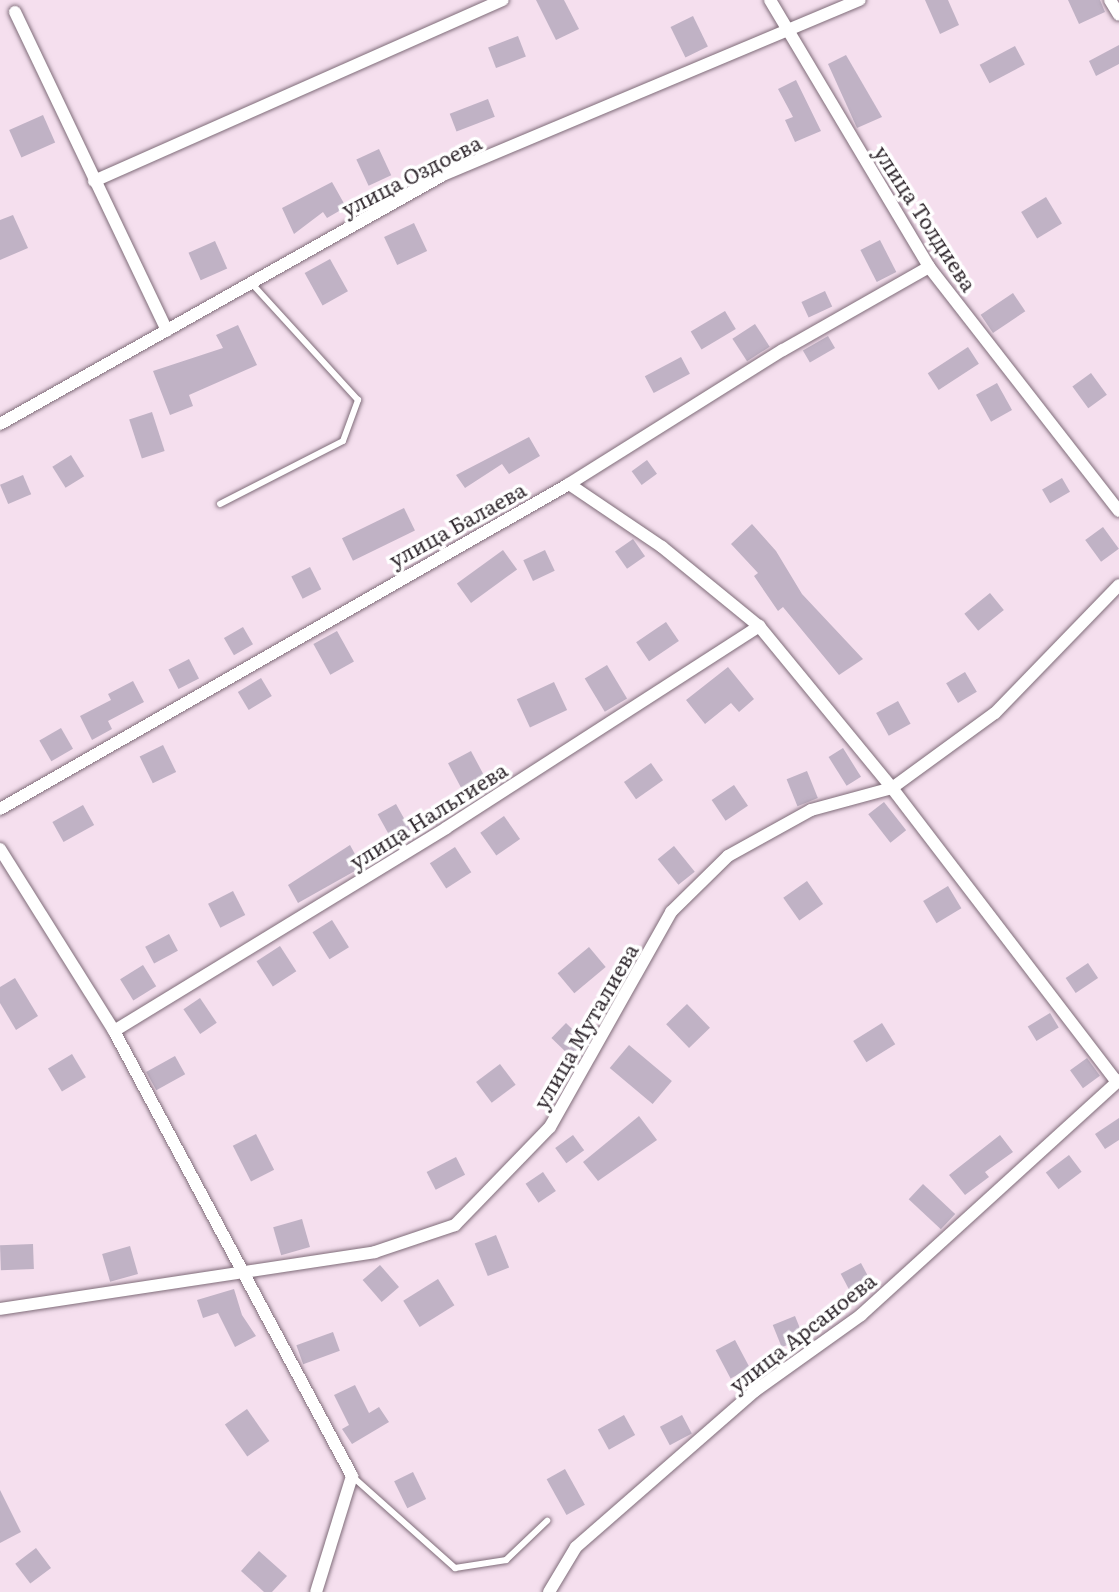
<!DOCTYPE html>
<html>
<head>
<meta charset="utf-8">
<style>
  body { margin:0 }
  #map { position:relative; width:1119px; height:1592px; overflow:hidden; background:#f5dfee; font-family:Literata,serif }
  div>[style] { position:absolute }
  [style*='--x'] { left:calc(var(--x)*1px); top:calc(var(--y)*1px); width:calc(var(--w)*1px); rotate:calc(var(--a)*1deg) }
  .building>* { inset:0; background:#c0b2c5; transform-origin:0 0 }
  .roads { filter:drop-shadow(0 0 2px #7f6c79) drop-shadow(0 0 2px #7f6c79) }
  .lane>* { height:6px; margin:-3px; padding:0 3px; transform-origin:3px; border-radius:3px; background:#fff }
  .street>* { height:12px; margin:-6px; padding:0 6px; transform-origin:6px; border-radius:6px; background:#fff }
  span { translate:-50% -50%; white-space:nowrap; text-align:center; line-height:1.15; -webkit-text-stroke:7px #fff; paint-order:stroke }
  .street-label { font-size:21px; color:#342c32 }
</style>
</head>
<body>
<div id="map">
  <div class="building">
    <i style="clip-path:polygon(536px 0,564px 0,579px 29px,556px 40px)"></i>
    <i style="clip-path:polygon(925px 0,948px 0,959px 25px,940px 34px)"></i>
    <i style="clip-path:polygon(1068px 0,1100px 0,1105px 12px,1079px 24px)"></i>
    <i style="left:693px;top:16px;width:34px;height:25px;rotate:64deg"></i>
    <i style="left:518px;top:36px;width:22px;height:32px;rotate:69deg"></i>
    <i style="clip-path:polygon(1119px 45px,1119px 64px,1096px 76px,1089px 61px)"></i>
    <i style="left:1015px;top:46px;width:21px;height:40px;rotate:62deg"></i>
    <i style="clip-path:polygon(846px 55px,882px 117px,857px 128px,828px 64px)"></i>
    <i style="clip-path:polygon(796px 80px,821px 131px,795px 142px,785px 120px,793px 117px,778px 89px)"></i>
    <i style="left:488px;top:99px;width:19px;height:41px;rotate:69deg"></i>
    <i style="left:43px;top:115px;width:30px;height:37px;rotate:66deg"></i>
    <i style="left:379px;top:149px;width:29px;height:25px;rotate:65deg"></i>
    <i style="clip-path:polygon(332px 182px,346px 207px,327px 218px,323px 212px,294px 234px,282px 208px)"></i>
    <i style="left:1046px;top:197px;width:31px;height:29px;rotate:59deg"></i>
    <i style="clip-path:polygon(13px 215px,28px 248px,0 260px,0 220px)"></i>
    <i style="left:414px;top:223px;width:31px;height:33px;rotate:65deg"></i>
    <i style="left:880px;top:240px;width:36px;height:22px;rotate:63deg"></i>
    <i style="left:215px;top:241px;width:30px;height:29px;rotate:66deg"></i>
    <i style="left:330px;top:259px;width:37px;height:29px;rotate:61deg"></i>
    <i style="left:825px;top:291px;width:17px;height:26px;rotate:65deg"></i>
    <i style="left:1013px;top:293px;width:22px;height:39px;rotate:56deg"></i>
    <i style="left:725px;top:311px;width:21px;height:40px;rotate:59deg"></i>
    <i style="left:755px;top:324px;width:27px;height:27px;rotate:57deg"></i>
    <i style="clip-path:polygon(238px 325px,257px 365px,189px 395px,193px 406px,170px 415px,153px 371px,223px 348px,216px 335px)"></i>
    <i style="left:828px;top:336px;width:14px;height:29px;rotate:60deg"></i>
    <i style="left:968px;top:347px;width:20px;height:48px;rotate:57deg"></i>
    <i style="left:681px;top:357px;width:19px;height:41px;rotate:62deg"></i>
    <i style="left:1091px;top:373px;width:27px;height:23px;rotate:54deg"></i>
    <i style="left:997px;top:383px;width:31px;height:24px;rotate:61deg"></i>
    <i style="left:152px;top:412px;width:41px;height:24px;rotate:72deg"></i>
    <i style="clip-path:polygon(529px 437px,540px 456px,509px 474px,502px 464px,465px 488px,456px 475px)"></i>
    <i style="left:71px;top:455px;width:25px;height:22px;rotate:58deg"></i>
    <i style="left:647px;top:460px;width:17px;height:19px;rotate:54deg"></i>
    <i style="left:23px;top:475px;width:21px;height:25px;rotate:67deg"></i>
    <i style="left:1062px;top:478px;width:16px;height:23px;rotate:60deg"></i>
    <i style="left:404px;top:508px;width:25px;height:69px;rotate:64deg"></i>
    <i style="clip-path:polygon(752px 524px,776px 551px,802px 594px,863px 659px,839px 675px,783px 607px,778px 611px,754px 576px,758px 573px,731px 544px)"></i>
    <i style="left:1103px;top:527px;width:27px;height:22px;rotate:54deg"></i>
    <i style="left:633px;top:539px;width:21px;height:22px;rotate:55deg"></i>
    <i style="left:503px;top:550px;width:24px;height:57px;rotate:54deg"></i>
    <i style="left:545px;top:550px;width:23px;height:24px;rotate:65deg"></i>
    <i style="left:310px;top:567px;width:25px;height:21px;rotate:63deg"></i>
    <i style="left:990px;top:593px;width:22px;height:33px;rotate:51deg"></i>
    <i style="left:666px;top:622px;width:23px;height:36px;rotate:56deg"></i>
    <i style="left:243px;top:627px;width:20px;height:22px;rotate:60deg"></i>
    <i style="left:337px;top:631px;width:35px;height:27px;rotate:61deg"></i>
    <i style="left:189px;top:659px;width:22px;height:23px;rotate:63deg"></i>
    <i style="left:607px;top:665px;width:39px;height:26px;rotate:59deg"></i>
    <i style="clip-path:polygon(728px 667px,754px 699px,739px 712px,731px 703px,705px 724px,686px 700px)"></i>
    <i style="left:965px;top:672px;width:23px;height:22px;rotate:59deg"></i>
    <i style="left:261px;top:678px;width:21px;height:27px;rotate:59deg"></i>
    <i style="clip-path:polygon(133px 681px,144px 702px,108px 721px,112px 729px,92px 740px,80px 716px,111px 700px,108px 694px)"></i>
    <i style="left:554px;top:682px;width:31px;height:41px;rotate:65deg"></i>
    <i style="left:898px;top:701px;width:26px;height:25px;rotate:61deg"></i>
    <i style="left:61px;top:728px;width:24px;height:25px;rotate:60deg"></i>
    <i style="left:163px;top:745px;width:30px;height:26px;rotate:64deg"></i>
    <i style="left:843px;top:748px;width:34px;height:17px;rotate:58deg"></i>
    <i style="left:471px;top:751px;width:40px;height:26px;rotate:62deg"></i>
    <i style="left:651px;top:763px;width:21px;height:33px;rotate:55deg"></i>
    <i style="left:807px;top:771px;width:29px;height:22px;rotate:68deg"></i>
    <i style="left:734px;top:785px;width:25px;height:27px;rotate:56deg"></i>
    <i style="left:884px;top:802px;width:36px;height:20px;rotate:52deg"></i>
    <i style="left:396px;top:804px;width:33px;height:21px;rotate:61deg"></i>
    <i style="left:83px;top:805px;width:23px;height:35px;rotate:61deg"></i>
    <i style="left:504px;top:816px;width:28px;height:29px;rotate:55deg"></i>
    <i style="clip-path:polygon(350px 845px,362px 867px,298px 903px,288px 885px)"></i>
    <i style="left:674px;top:846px;width:33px;height:21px;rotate:51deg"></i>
    <i style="left:455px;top:847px;width:30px;height:30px;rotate:57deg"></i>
    <i style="left:807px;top:881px;width:28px;height:29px;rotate:55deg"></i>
    <i style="left:948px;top:886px;width:26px;height:29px;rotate:59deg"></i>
    <i style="left:233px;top:891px;width:27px;height:28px;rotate:63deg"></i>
    <i style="left:332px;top:920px;width:32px;height:23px;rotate:58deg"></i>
    <i style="left:169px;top:934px;width:19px;height:27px;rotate:62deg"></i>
    <i style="left:280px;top:946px;width:30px;height:28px;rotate:57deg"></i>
    <i style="left:589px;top:947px;width:26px;height:41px;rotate:50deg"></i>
    <i style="left:1088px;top:963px;width:18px;height:27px;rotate:56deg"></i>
    <i style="left:143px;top:965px;width:25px;height:27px;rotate:58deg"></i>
    <i style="clip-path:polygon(15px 978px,38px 1016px,16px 1030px,0 1003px,0 987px)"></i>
    <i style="left:200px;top:998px;width:30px;height:20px;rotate:56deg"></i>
    <i style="left:687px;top:1004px;width:33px;height:29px;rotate:46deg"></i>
    <i style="left:1050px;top:1013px;width:17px;height:26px;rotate:59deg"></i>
    <i style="left:566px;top:1023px;width:29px;height:21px;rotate:44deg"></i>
    <i style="left:882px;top:1023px;width:25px;height:34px;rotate:58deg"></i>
    <i style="left:629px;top:1045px;width:56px;height:30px;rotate:40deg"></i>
    <i style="left:72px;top:1054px;width:27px;height:28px;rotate:59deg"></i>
    <i style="left:175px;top:1056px;width:21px;height:33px;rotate:61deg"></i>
    <i style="left:1087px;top:1058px;width:22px;height:21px;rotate:54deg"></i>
    <i style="left:500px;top:1064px;width:26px;height:30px;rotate:53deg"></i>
    <i style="clip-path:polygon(639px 1116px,657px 1140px,598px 1181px,583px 1162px)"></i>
    <i style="clip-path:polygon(1119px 1118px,1119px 1140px,1105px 1149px,1095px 1134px)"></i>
    <i style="left:256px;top:1134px;width:40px;height:26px;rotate:63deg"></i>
    <i style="left:573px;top:1135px;width:19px;height:22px;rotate:54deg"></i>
    <i style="clip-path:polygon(1000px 1135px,1013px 1152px,985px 1172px,989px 1177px,965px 1195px,949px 1175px)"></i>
    <i style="left:1069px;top:1155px;width:21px;height:29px;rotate:53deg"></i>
    <i style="left:456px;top:1157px;width:20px;height:33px;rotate:63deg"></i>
    <i style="left:543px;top:1172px;width:23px;height:21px;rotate:56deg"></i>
    <i style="left:923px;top:1184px;width:44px;height:21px;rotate:43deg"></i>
    <i style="left:302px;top:1219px;width:29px;height:30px;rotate:74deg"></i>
    <i style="left:496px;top:1235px;width:35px;height:23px;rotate:68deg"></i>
    <i style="left:33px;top:1244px;width:25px;height:33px;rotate:88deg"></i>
    <i style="left:130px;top:1246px;width:29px;height:29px;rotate:74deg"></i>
    <i style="left:861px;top:1263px;width:24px;height:23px;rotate:62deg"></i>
    <i style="left:380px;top:1265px;width:29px;height:23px;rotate:49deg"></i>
    <i style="left:438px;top:1279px;width:31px;height:41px;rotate:58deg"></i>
    <i style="clip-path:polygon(234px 1289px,242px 1315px,256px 1336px,235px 1347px,218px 1313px,203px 1318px,197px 1300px)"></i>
    <i style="left:795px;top:1316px;width:24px;height:24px;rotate:68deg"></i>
    <i style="left:333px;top:1332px;width:20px;height:39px;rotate:70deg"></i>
    <i style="left:735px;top:1340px;width:32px;height:22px;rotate:62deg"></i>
    <i style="clip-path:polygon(355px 1385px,369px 1413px,379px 1407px,389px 1422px,352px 1444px,342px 1429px,349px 1425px,334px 1395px)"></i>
    <i style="left:247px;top:1409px;width:39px;height:27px;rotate:55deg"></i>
    <i style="left:624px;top:1415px;width:23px;height:30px;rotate:61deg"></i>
    <i style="left:682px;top:1415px;width:21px;height:25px;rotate:62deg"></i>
    <i style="left:565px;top:1469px;width:41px;height:21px;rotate:61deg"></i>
    <i style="left:413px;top:1472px;width:30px;height:21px;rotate:64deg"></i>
    <i style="clip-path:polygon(0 1490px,21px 1532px,0 1543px)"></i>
    <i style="left:36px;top:1548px;width:25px;height:26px;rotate:53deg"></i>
    <i style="clip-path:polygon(259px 1551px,287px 1576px,272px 1592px,264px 1592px,241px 1571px)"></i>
  </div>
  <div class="roads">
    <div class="lane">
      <i style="--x:220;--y:504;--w:138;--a:-27.1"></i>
      <i style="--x:343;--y:441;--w:44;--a:-69.9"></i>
      <i style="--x:358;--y:400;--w:159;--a:-132.4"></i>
      <i style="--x:353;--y:1477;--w:137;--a:41.7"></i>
      <i style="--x:455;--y:1568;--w:52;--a:-8.9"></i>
      <i style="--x:506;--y:1560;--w:57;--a:-43.6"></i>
    </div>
    <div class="street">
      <i style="--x:770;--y:0;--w:311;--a:59.2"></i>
      <i style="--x:929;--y:267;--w:309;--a:52.1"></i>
      <i style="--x:1110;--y:0;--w:17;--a:59"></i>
      <i style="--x:15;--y:12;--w:353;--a:64.5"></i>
      <i style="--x:94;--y:181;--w:447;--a:-23.9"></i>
      <i style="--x:0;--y:424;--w:508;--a:-29.34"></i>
      <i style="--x:443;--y:175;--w:452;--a:-22.8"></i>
      <i style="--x:569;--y:484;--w:112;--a:34.1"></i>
      <i style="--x:662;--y:547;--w:125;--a:39.2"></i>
      <i style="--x:759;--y:626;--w:210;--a:50.6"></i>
      <i style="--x:892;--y:788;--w:370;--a:52.6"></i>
      <i style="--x:0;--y:809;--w:655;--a:-29.73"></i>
      <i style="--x:569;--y:484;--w:252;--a:-32.1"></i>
      <i style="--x:783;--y:350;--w:168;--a:-29.6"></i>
      <i style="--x:0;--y:849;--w:215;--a:57.9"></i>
      <i style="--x:114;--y:1031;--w:505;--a:61.86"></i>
      <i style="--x:352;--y:1476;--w:121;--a:107.2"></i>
      <i style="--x:114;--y:1031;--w:389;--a:-31.4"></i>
      <i style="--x:446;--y:828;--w:373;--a:-32.8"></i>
      <i style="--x:0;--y:1309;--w:379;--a:-8.6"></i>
      <i style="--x:375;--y:1252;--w:84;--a:-18.6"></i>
      <i style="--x:455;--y:1225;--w:136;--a:-45.9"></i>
      <i style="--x:550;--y:1127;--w:247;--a:-60.6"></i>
      <i style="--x:671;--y:912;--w:80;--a:-44.5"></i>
      <i style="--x:728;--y:856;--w:95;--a:-29"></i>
      <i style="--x:811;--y:810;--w:84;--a:-15.2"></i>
      <i style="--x:892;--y:788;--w:127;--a:-36.1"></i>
      <i style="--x:995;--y:713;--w:178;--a:-45.9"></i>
      <i style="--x:549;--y:1592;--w:52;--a:-59"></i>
      <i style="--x:576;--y:1547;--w:237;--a:-41.1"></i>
      <i style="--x:755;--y:1391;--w:130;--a:-35.6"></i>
      <i style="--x:861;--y:1315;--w:349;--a:-42.3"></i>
    </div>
  </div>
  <div class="street-label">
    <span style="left:411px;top:175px;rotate:-27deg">улица Оздоева</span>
    <span style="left:926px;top:218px;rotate:57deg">улица Толдиева</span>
    <span style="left:457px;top:524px;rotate:-29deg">улица Балаева</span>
    <span style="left:428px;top:815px;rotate:-32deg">улица Нальгиева</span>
    <span style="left:585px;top:1026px;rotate:-60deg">улица Муталиева</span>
    <span style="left:802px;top:1332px;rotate:-38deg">улица Арсаноева</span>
  </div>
</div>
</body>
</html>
